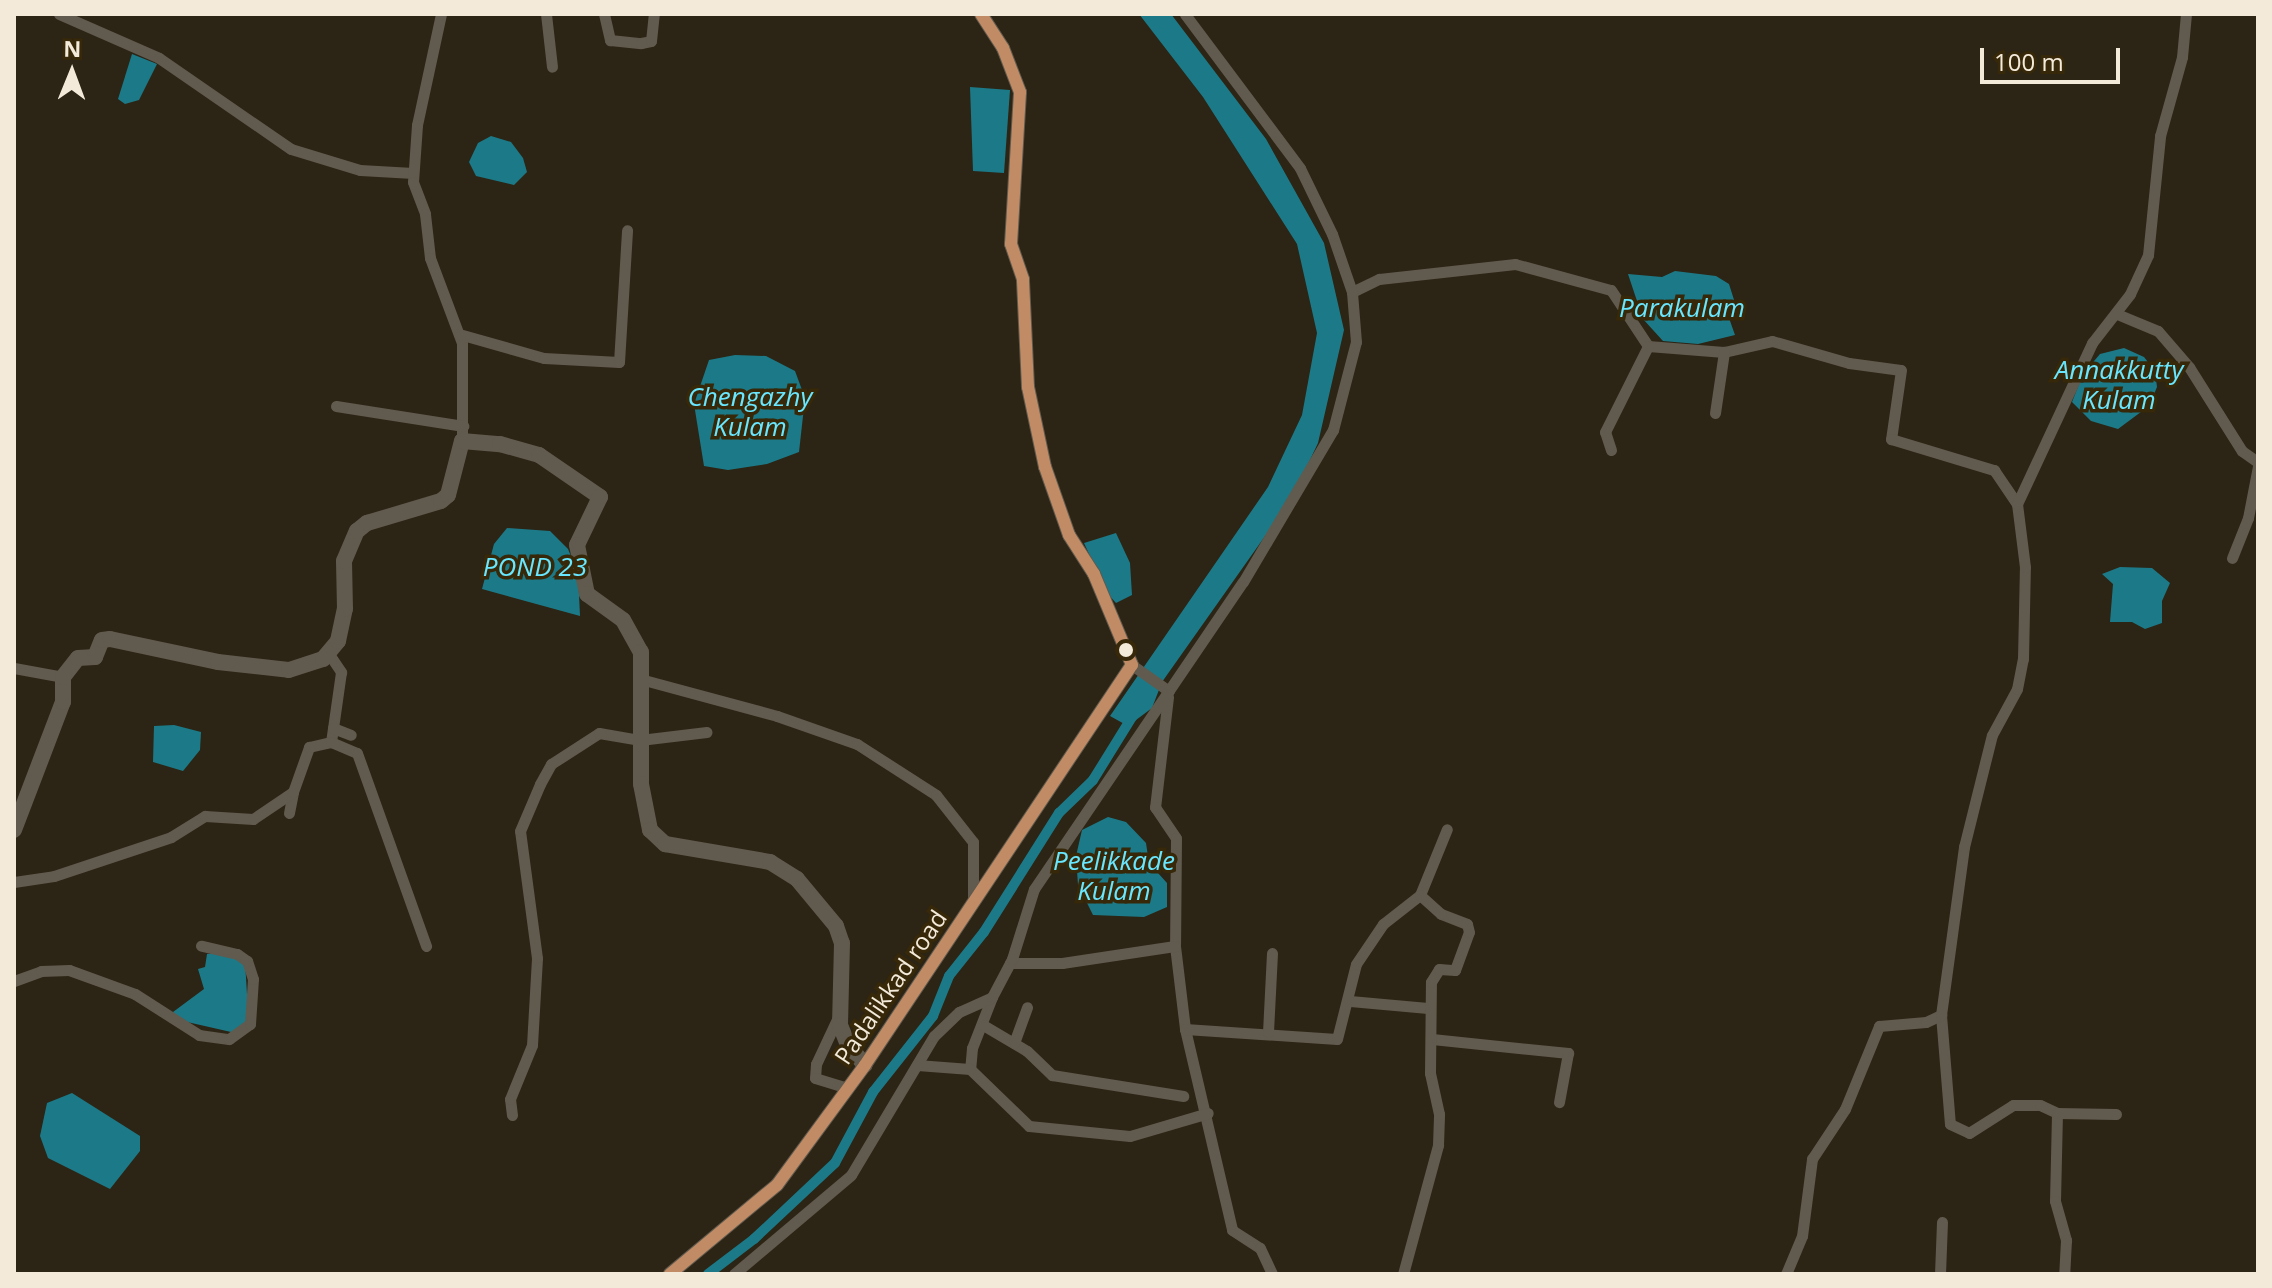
<!DOCTYPE html>
<html>
<head>
<meta charset="utf-8">
<style>
  body { margin:0 }
  #map { position:relative; width:2272px; height:1288px; overflow:hidden; background:#2c2414; font-family:"Open Sans",sans-serif }
  div>[style] { position:absolute }
  [style*='--x'] { left:calc(var(--x)*1px); top:calc(var(--y)*1px); width:calc(var(--w)*1px); rotate:calc(var(--a)*1deg) }
  .water>* { inset:0; background:#1c7a88 }
  .canal>* { height:10px; margin:-5px; padding:0 5px; transform-origin:5px; border-radius:5px; background:#1c7a88 }
  .minor>* { height:11px; margin:-5.5px; padding:0 5.5px; transform-origin:5.5px; border-radius:5.5px; background:#615a4e }
  .tertiary>* { height:14px; margin:-7px; padding:0 7px; transform-origin:7px; border-radius:7px; background:#615a4e }
  .secondary>* { height:16px; margin:-8px; padding:0 8px; transform-origin:8px; border-radius:8px; background:#615a4e }
  .bus-1>* { height:12px; margin:-6px; padding:0 6px; transform-origin:6px; border-radius:6px; background:#c18c65 }
  .dots>* { width:22px; height:22px; translate:-50% -50%; box-sizing:border-box; border:4px solid #362809; border-radius:50% }
  span { translate:-50% -50%; white-space:nowrap; text-align:center; line-height:1.15; -webkit-text-stroke:7px #362809; paint-order:stroke }
  .street-label { font-size:24px; color:#f3eada }
  .water-label { font-size:26px; color:#69e7ff; font-style:italic }
  .frame { position:absolute; inset:0; border:16px solid #f3eada; pointer-events:none }
  .north { position:absolute; left:32px; top:32px; width:80px; height:80px; -webkit-text-stroke:6px #362809; paint-order:stroke; rotate:1deg; font-size:22px; font-weight:700; line-height:32px; text-align:center; color:#f3eada }
  .north::after { content:''; display:block; margin:auto; width:28px; height:36px; background:#f3eada; clip-path:polygon(50% 0,100% 100%,50% 72%,0 100%) }
  .scale { position:absolute; left:1980px; top:48px; width:140px; height:36px; box-sizing:border-box; border:4px solid #f3eada; border-top:0; padding-left:10px; font-size:24px; line-height:28px; white-space:nowrap; color:#f3eada; -webkit-text-stroke:6px #362809; paint-order:stroke }
</style>
</head>
<body>
<div id="map">
  <div class="water">
    <i style="clip-path:polygon(1139px 14px,1171px 14px,1266px 139px,1324px 243px,1344px 330px,1318px 443px,1292px 498px,1162px 682px,1152px 708px,1128px 726px,1110px 716px,1268px 487px,1302px 415px,1317px 333px,1297px 244px,1203px 97px)"></i>
    <i style="clip-path:polygon(132px 54px,157px 64px,139px 100px,125px 104px,118px 99px)"></i>
    <i style="clip-path:polygon(970px 87px,1010px 90px,1004px 173px,973px 171px)"></i>
    <i style="clip-path:polygon(491px 136px,511px 142px,523px 158px,527px 172px,514px 185px,476px 176px,469px 162px,478px 143px)"></i>
    <i style="clip-path:polygon(1675px 271px,1716px 276px,1729px 284px,1735px 303px,1729px 318px,1735px 335px,1698px 344px,1663px 341px,1643px 319px,1628px 274px,1662px 277px)"></i>
    <i style="clip-path:polygon(2124px 348px,2144px 357px,2155px 371px,2157px 387px,2149px 406px,2118px 429px,2091px 421px,2072px 402px,2083px 374px,2100px 354px)"></i>
    <i style="clip-path:polygon(735px 355px,766px 356px,795px 371px,805px 398px,799px 452px,767px 464px,728px 470px,704px 466px,694px 404px,709px 360px)"></i>
    <i style="clip-path:polygon(507px 528px,550px 531px,568px 549px,578px 573px,580px 616px,482px 589px,494px 544px)"></i>
    <i style="clip-path:polygon(1116px 533px,1130px 563px,1132px 595px,1116px 603px,1107px 593px,1084px 543px)"></i>
    <i style="clip-path:polygon(2120px 567px,2152px 568px,2170px 583px,2162px 601px,2162px 623px,2145px 629px,2132px 622px,2110px 622px,2113px 584px,2102px 574px)"></i>
    <i style="clip-path:polygon(174px 725px,201px 732px,200px 750px,183px 771px,153px 762px,154px 726px)"></i>
    <i style="clip-path:polygon(1108px 817px,1126px 822px,1146px 843px,1149px 863px,1167px 883px,1167px 907px,1144px 917px,1093px 915px,1078px 885px,1076px 856px,1082px 830px)"></i>
    <i style="clip-path:polygon(215px 953px,245px 961px,249px 1027px,231px 1032px,174px 1019px,173px 1012px,204px 989px,198px 969px,205px 967px,207px 954px)"></i>
    <i style="clip-path:polygon(72px 1093px,140px 1136px,140px 1151px,110px 1189px,48px 1158px,40px 1136px,47px 1103px)"></i>
  </div>
  <div class="canal">
    <i style="--x:708;--y:1274;--w:58;--a:-37.3"></i>
    <i style="--x:754;--y:1239;--w:111;--a:-43.2"></i>
    <i style="--x:835;--y:1163;--w:81;--a:-61.8"></i>
    <i style="--x:873;--y:1092;--w:97;--a:-51.7"></i>
    <i style="--x:933;--y:1016;--w:43;--a:-68.2"></i>
    <i style="--x:949;--y:976;--w:56;--a:-51.5"></i>
    <i style="--x:984;--y:932;--w:141;--a:-57.8"></i>
    <i style="--x:1059;--y:813;--w:47;--a:-44.1"></i>
    <i style="--x:1093;--y:780;--w:78;--a:-58.2"></i>
  </div>
  <div class="minor">
    <i style="--x:59;--y:14;--w:109;--a:23.7"></i>
    <i style="--x:159;--y:58;--w:160;--a:34.6"></i>
    <i style="--x:291;--y:149;--w:72;--a:16.9"></i>
    <i style="--x:360;--y:170;--w:53;--a:3.2"></i>
    <i style="--x:441;--y:14;--w:114;--a:102.2"></i>
    <i style="--x:417;--y:125;--w:57;--a:94"></i>
    <i style="--x:413;--y:182;--w:34;--a:69"></i>
    <i style="--x:425;--y:214;--w:44;--a:83.5"></i>
    <i style="--x:430;--y:258;--w:91;--a:69.4"></i>
    <i style="--x:462;--y:343;--w:98;--a:90"></i>
    <i style="--x:546;--y:14;--w:53;--a:83.5"></i>
    <i style="--x:604;--y:14;--w:27;--a:77"></i>
    <i style="--x:610;--y:40;--w:31;--a:6"></i>
    <i style="--x:641;--y:43;--w:10;--a:-11"></i>
    <i style="--x:651;--y:41;--w:27;--a:-84"></i>
    <i style="--x:1352;--y:292;--w:30;--a:-26"></i>
    <i style="--x:1379;--y:279;--w:137;--a:-6.3"></i>
    <i style="--x:1515;--y:264;--w:99;--a:15.2"></i>
    <i style="--x:1611;--y:290;--w:67;--a:56.5"></i>
    <i style="--x:2117;--y:314;--w:44;--a:22.5"></i>
    <i style="--x:2158;--y:331;--w:48;--a:49.3"></i>
    <i style="--x:2189;--y:367;--w:99;--a:57.8"></i>
    <i style="--x:2242;--y:451;--w:19;--a:35"></i>
    <i style="--x:459;--y:334;--w:88;--a:15.8"></i>
    <i style="--x:544;--y:358;--w:75;--a:3.1"></i>
    <i style="--x:619;--y:362;--w:132;--a:-86.5"></i>
    <i style="--x:1648;--y:346;--w:76;--a:4.5"></i>
    <i style="--x:1724;--y:352;--w:49;--a:-12.9"></i>
    <i style="--x:1772;--y:341;--w:80;--a:15.9"></i>
    <i style="--x:1849;--y:363;--w:52;--a:7.7"></i>
    <i style="--x:1901;--y:370;--w:70;--a:98.2"></i>
    <i style="--x:1891;--y:439;--w:108;--a:16.8"></i>
    <i style="--x:1994;--y:470;--w:41;--a:55.9"></i>
    <i style="--x:336;--y:406;--w:129;--a:8.9"></i>
    <i style="--x:1715;--y:413;--w:62;--a:-81.6"></i>
    <i style="--x:1611;--y:450;--w:19;--a:-108"></i>
    <i style="--x:1605;--y:432;--w:96;--a:-63.4"></i>
    <i style="--x:2232;--y:558;--w:43;--a:-68.2"></i>
    <i style="--x:2248;--y:518;--w:53;--a:-79.1"></i>
    <i style="--x:329;--y:654;--w:22;--a:56"></i>
    <i style="--x:341;--y:672;--w:71;--a:98.1"></i>
    <i style="--x:1132;--y:665;--w:45;--a:35.1"></i>
    <i style="--x:14;--y:668;--w:50;--a:10.4"></i>
    <i style="--x:644;--y:680;--w:138;--a:15.1"></i>
    <i style="--x:777;--y:716;--w:85;--a:19.3"></i>
    <i style="--x:857;--y:744;--w:94;--a:32.8"></i>
    <i style="--x:936;--y:795;--w:60;--a:51.8"></i>
    <i style="--x:973;--y:842;--w:61;--a:90"></i>
    <i style="--x:1168;--y:697;--w:111;--a:96.7"></i>
    <i style="--x:1155;--y:807;--w:37;--a:56"></i>
    <i style="--x:1176;--y:838;--w:108;--a:90.5"></i>
    <i style="--x:1175;--y:946;--w:84;--a:83.1"></i>
    <i style="--x:1185;--y:1029;--w:206;--a:76.8"></i>
    <i style="--x:1232;--y:1230;--w:33;--a:33"></i>
    <i style="--x:1260;--y:1248;--w:29;--a:65"></i>
    <i style="--x:333;--y:728;--w:19;--a:21"></i>
    <i style="--x:289;--y:813;--w:21;--a:-79"></i>
    <i style="--x:14;--y:882;--w:40;--a:-8.5"></i>
    <i style="--x:54;--y:876;--w:123;--a:-18.4"></i>
    <i style="--x:171;--y:837;--w:40;--a:-32"></i>
    <i style="--x:205;--y:816;--w:48;--a:3.6"></i>
    <i style="--x:253;--y:819;--w:48;--a:-34"></i>
    <i style="--x:293;--y:792;--w:48;--a:-70.4"></i>
    <i style="--x:309;--y:747;--w:23;--a:-13"></i>
    <i style="--x:331;--y:742;--w:28;--a:23"></i>
    <i style="--x:357;--y:753;--w:205;--a:70.3"></i>
    <i style="--x:1010;--y:963;--w:52;--a:0"></i>
    <i style="--x:1062;--y:963;--w:114;--a:-8.6"></i>
    <i style="--x:14;--y:981;--w:29;--a:-20"></i>
    <i style="--x:41;--y:971;--w:28;--a:-2"></i>
    <i style="--x:69;--y:970;--w:70;--a:20"></i>
    <i style="--x:135;--y:994;--w:76;--a:32.6"></i>
    <i style="--x:199;--y:1035;--w:30;--a:8"></i>
    <i style="--x:229;--y:1039;--w:26;--a:-36"></i>
    <i style="--x:250;--y:1024;--w:45;--a:-86.2"></i>
    <i style="--x:253;--y:979;--w:19;--a:-108"></i>
    <i style="--x:247;--y:961;--w:12;--a:-145"></i>
    <i style="--x:237;--y:954;--w:37;--a:-167"></i>
    <i style="--x:992;--y:997;--w:55;--a:111.4"></i>
    <i style="--x:972;--y:1048;--w:21;--a:95"></i>
    <i style="--x:970;--y:1069;--w:82;--a:44"></i>
    <i style="--x:1029;--y:1126;--w:101;--a:5.7"></i>
    <i style="--x:1130;--y:1136;--w:81;--a:-16.4"></i>
    <i style="--x:1350;--y:1001;--w:78;--a:5.1"></i>
    <i style="--x:839;--y:1015;--w:54;--a:115.1"></i>
    <i style="--x:816;--y:1064;--w:14;--a:94"></i>
    <i style="--x:815;--y:1078;--w:34;--a:17"></i>
    <i style="--x:1941;--y:1015;--w:109;--a:85.3"></i>
    <i style="--x:1950;--y:1124;--w:21;--a:25"></i>
    <i style="--x:1969;--y:1133;--w:52;--a:-32.5"></i>
    <i style="--x:2013;--y:1105;--w:27;--a:0"></i>
    <i style="--x:2040;--y:1105;--w:19;--a:25"></i>
    <i style="--x:2057;--y:1113;--w:88;--a:91.3"></i>
    <i style="--x:2055;--y:1201;--w:41;--a:74.2"></i>
    <i style="--x:2066;--y:1240;--w:34;--a:93"></i>
    <i style="--x:983;--y:1025;--w:51;--a:30.6"></i>
    <i style="--x:1027;--y:1051;--w:35;--a:44"></i>
    <i style="--x:1052;--y:1075;--w:133;--a:9.1"></i>
    <i style="--x:1185;--y:1029;--w:152;--a:3.8"></i>
    <i style="--x:1337;--y:1039;--w:77;--a:-75.8"></i>
    <i style="--x:1356;--y:964;--w:48;--a:-56"></i>
    <i style="--x:1383;--y:924;--w:47;--a:-38.1"></i>
    <i style="--x:1420;--y:895;--w:71;--a:-67.8"></i>
    <i style="--x:1268;--y:1032;--w:79;--a:-87.1"></i>
    <i style="--x:1432;--y:1039;--w:137;--a:5.9"></i>
    <i style="--x:1568;--y:1053;--w:50;--a:100.4"></i>
    <i style="--x:1014;--y:1043;--w:38;--a:-70"></i>
    <i style="--x:917;--y:1065;--w:53;--a:4.3"></i>
    <i style="--x:2057;--y:1113;--w:59;--a:1"></i>
    <i style="--x:512;--y:1115;--w:16;--a:-97"></i>
    <i style="--x:510;--y:1099;--w:58;--a:-67.8"></i>
    <i style="--x:532;--y:1045;--w:87;--a:-86.7"></i>
    <i style="--x:537;--y:958;--w:128;--a:-97.6"></i>
    <i style="--x:520;--y:831;--w:51;--a:-66.9"></i>
    <i style="--x:540;--y:784;--w:23;--a:-61"></i>
    <i style="--x:551;--y:764;--w:57;--a:-32.9"></i>
    <i style="--x:599;--y:733;--w:42;--a:9.7"></i>
    <i style="--x:640;--y:740;--w:67;--a:-6.8"></i>
    <i style="--x:734;--y:1274;--w:153;--a:-40.2"></i>
    <i style="--x:851;--y:1175;--w:162;--a:-59.2"></i>
    <i style="--x:934;--y:1036;--w:35;--a:-44"></i>
    <i style="--x:959;--y:1012;--w:36;--a:-24"></i>
    <i style="--x:992;--y:997;--w:43;--a:-62.2"></i>
    <i style="--x:1012;--y:959;--w:73;--a:-72.6"></i>
    <i style="--x:1034;--y:889;--w:371;--a:-55.8"></i>
    <i style="--x:1243;--y:582;--w:177;--a:-59.4"></i>
    <i style="--x:1333;--y:430;--w:91;--a:-75.4"></i>
    <i style="--x:1356;--y:342;--w:50;--a:-94.6"></i>
    <i style="--x:1352;--y:292;--w:61;--a:-109"></i>
    <i style="--x:1332;--y:234;--w:73;--a:-115.9"></i>
    <i style="--x:1300;--y:168;--w:192;--a:-126.8"></i>
    <i style="--x:1403;--y:1274;--w:134;--a:-74.8"></i>
    <i style="--x:1438;--y:1145;--w:31;--a:-88"></i>
    <i style="--x:1439;--y:1114;--w:42;--a:-102.4"></i>
    <i style="--x:1430;--y:1073;--w:91;--a:-89.4"></i>
    <i style="--x:1431;--y:982;--w:15;--a:-58"></i>
    <i style="--x:1439;--y:969;--w:16;--a:4"></i>
    <i style="--x:1455;--y:970;--w:40;--a:-69.8"></i>
    <i style="--x:1469;--y:932;--w:8;--a:-104"></i>
    <i style="--x:1467;--y:924;--w:28;--a:-159"></i>
    <i style="--x:1441;--y:914;--w:28;--a:-138"></i>
    <i style="--x:1786;--y:1274;--w:41;--a:-67.2"></i>
    <i style="--x:1802;--y:1236;--w:78;--a:-82.6"></i>
    <i style="--x:1812;--y:1159;--w:60;--a:-56.6"></i>
    <i style="--x:1845;--y:1109;--w:90;--a:-67.7"></i>
    <i style="--x:1879;--y:1026;--w:47;--a:-4.9"></i>
    <i style="--x:1926;--y:1022;--w:17;--a:-25"></i>
    <i style="--x:1941;--y:1015;--w:170;--a:-82.2"></i>
    <i style="--x:1964;--y:847;--w:115;--a:-76"></i>
    <i style="--x:1992;--y:735;--w:52;--a:-61.5"></i>
    <i style="--x:2017;--y:689;--w:31;--a:-79"></i>
    <i style="--x:2023;--y:659;--w:92;--a:-88.8"></i>
    <i style="--x:2025;--y:567;--w:64;--a:-97.2"></i>
    <i style="--x:2017;--y:504;--w:178;--a:-65"></i>
    <i style="--x:2092;--y:343;--w:62;--a:-52.2"></i>
    <i style="--x:2130;--y:294;--w:43;--a:-65.2"></i>
    <i style="--x:2148;--y:255;--w:120;--a:-84.2"></i>
    <i style="--x:2160;--y:136;--w:82;--a:-74.4"></i>
    <i style="--x:2182;--y:57;--w:43;--a:-84.7"></i>
    <i style="--x:1940;--y:1274;--w:52;--a:-87.8"></i>
  </div>
  <div class="tertiary">
    <i style="--x:670;--y:1274;--w:139;--a:-39.8"></i>
    <i style="--x:777;--y:1185;--w:149;--a:-53.7"></i>
    <i style="--x:865;--y:1065;--w:481;--a:-56.3"></i>
    <i style="--x:1132;--y:665;--w:99;--a:-112.7"></i>
    <i style="--x:1094;--y:574;--w:46;--a:-122.7"></i>
    <i style="--x:1069;--y:535;--w:72;--a:-109.4"></i>
    <i style="--x:1045;--y:467;--w:82;--a:-102"></i>
    <i style="--x:1028;--y:387;--w:108;--a:-92.7"></i>
    <i style="--x:1023;--y:279;--w:37;--a:-109"></i>
    <i style="--x:1011;--y:244;--w:152;--a:-86.6"></i>
    <i style="--x:1020;--y:92;--w:47;--a:-111.1"></i>
    <i style="--x:1003;--y:48;--w:40;--a:-122.9"></i>
  </div>
  <div class="secondary">
    <i style="--x:14;--y:830;--w:137;--a:-69.1"></i>
    <i style="--x:63;--y:702;--w:25;--a:-90"></i>
    <i style="--x:63;--y:677;--w:24;--a:-52"></i>
    <i style="--x:78;--y:658;--w:17;--a:-3"></i>
    <i style="--x:95;--y:657;--w:18;--a:-68"></i>
    <i style="--x:102;--y:640;--w:8;--a:-7"></i>
    <i style="--x:110;--y:639;--w:110;--a:12"></i>
    <i style="--x:218;--y:662;--w:71;--a:6.4"></i>
    <i style="--x:289;--y:670;--w:36;--a:-18"></i>
    <i style="--x:323;--y:659;--w:23;--a:-50"></i>
    <i style="--x:338;--y:641;--w:33;--a:-78"></i>
    <i style="--x:345;--y:609;--w:48;--a:-91.2"></i>
    <i style="--x:344;--y:561;--w:33;--a:-67"></i>
    <i style="--x:357;--y:531;--w:13;--a:-39"></i>
    <i style="--x:367;--y:523;--w:77;--a:-16.6"></i>
    <i style="--x:441;--y:501;--w:9;--a:-41"></i>
    <i style="--x:448;--y:495;--w:56;--a:-75.5"></i>
    <i style="--x:462;--y:441;--w:38;--a:5"></i>
    <i style="--x:500;--y:444;--w:41;--a:15.8"></i>
    <i style="--x:539;--y:455;--w:74;--a:34.5"></i>
    <i style="--x:600;--y:497;--w:53;--a:115.6"></i>
    <i style="--x:577;--y:545;--w:50;--a:78.5"></i>
    <i style="--x:587;--y:594;--w:44;--a:35.8"></i>
    <i style="--x:623;--y:620;--w:37;--a:61"></i>
    <i style="--x:641;--y:652;--w:132;--a:90"></i>
    <i style="--x:641;--y:784;--w:47;--a:78.9"></i>
    <i style="--x:650;--y:830;--w:21;--a:43"></i>
    <i style="--x:665;--y:844;--w:107;--a:9.7"></i>
    <i style="--x:770;--y:862;--w:32;--a:32"></i>
    <i style="--x:797;--y:879;--w:61;--a:50.3"></i>
    <i style="--x:836;--y:926;--w:18;--a:71"></i>
    <i style="--x:842;--y:943;--w:82;--a:91.4"></i>
    <i style="--x:840;--y:1025;--w:22;--a:68"></i>
    <i style="--x:848;--y:1045;--w:26;--a:50"></i>
  </div>
  <div class="bus-1">
    <i style="--x:670;--y:1274;--w:139;--a:-39.8"></i>
    <i style="--x:777;--y:1185;--w:149;--a:-53.7"></i>
    <i style="--x:865;--y:1065;--w:481;--a:-56.3"></i>
    <i style="--x:1132;--y:665;--w:99;--a:-112.7"></i>
    <i style="--x:1094;--y:574;--w:46;--a:-122.7"></i>
    <i style="--x:1069;--y:535;--w:72;--a:-109.4"></i>
    <i style="--x:1045;--y:467;--w:82;--a:-102"></i>
    <i style="--x:1028;--y:387;--w:108;--a:-92.7"></i>
    <i style="--x:1023;--y:279;--w:37;--a:-109"></i>
    <i style="--x:1011;--y:244;--w:152;--a:-86.6"></i>
    <i style="--x:1020;--y:92;--w:47;--a:-111.1"></i>
    <i style="--x:1003;--y:48;--w:40;--a:-122.9"></i>
  </div>
  <div class="dots">
    <i style="left:1126px;top:650px;background:#f3eada"></i>
  </div>
  <div class="street-label">
    <span style="left:890px;top:987px;rotate:-56deg">Padalikkad road</span>
  </div>
  <div class="water-label">
    <span style="left:1682px;top:308px">Parakulam</span>
    <span style="left:2119px;top:385px">Annakkutty<br>Kulam</span>
    <span style="left:750px;top:412px">Chengazhy<br>Kulam</span>
    <span style="left:535px;top:567px">POND 23</span>
    <span style="left:1114px;top:876px">Peelikkade<br>Kulam</span>
  </div>
  <div class="frame"></div>
  <div class="north">N</div>
  <div class="scale">100 m</div>
</div>
</body>
</html>
